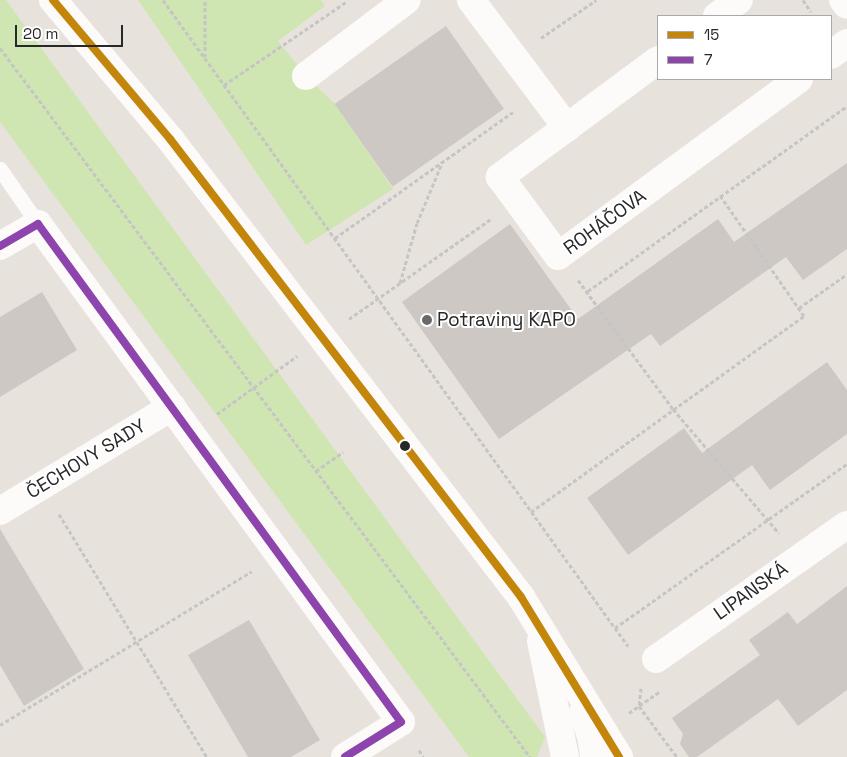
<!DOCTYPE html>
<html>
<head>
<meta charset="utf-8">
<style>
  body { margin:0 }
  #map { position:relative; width:847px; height:757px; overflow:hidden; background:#e8e2dd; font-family:"Space Grotesk",sans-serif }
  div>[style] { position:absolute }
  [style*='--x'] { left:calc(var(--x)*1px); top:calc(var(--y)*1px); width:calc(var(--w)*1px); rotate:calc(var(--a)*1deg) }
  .green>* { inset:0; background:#d0e6b2 }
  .building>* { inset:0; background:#cdc8c4; transform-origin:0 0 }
  .path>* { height:3px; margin-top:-1.5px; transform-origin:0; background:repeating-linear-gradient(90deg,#c6c5c5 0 4px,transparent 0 6.5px) }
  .service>* { height:15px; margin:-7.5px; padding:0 7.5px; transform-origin:7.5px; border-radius:7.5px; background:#fcfbfa }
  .minor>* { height:28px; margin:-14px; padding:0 14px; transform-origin:14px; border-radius:14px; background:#fcfbfa }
  .tertiary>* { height:28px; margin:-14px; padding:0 14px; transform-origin:14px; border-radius:14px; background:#fcfbfa }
  .bus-1>* { height:8px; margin:-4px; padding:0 4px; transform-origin:4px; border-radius:4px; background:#c3860a }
  .bus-2>* { height:8px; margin:-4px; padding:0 4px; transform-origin:4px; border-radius:4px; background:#8e44ad }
  .dots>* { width:14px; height:14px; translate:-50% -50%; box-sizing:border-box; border:2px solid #fff; border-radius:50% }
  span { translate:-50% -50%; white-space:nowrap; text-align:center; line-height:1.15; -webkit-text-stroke:4px #fff; paint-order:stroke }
  .street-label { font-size:19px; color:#282828 }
  .poi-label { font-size:19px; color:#282828 }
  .left { translate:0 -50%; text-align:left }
  .legend { position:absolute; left:657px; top:15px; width:175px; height:65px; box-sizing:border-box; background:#fff; border:1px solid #a9a9a9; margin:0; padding:6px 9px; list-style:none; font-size:15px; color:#282828 }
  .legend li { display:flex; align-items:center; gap:10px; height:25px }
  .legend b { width:25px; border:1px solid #a9a9a9 }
  .scale { position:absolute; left:15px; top:25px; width:108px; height:22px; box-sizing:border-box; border:2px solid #282828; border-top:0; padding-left:6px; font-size:15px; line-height:18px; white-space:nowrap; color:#282828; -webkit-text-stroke:4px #fff; paint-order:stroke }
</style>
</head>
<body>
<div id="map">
  <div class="green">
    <i style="clip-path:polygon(0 0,6px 0,545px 737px,537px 757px,469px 757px,0 122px)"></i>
    <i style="clip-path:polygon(138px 0,321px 0,325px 6px,278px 41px,306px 76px,334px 103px,393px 189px,306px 245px)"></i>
  </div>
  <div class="building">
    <i style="left:446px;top:26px;width:101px;height:136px;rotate:55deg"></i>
    <i style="clip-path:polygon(847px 163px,847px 249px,803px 280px,786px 257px,660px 346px,651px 334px,499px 439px,402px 302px,510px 224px,578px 319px,718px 219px,734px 242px)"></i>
    <i style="clip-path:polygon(42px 292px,77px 350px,0 397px,0 317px)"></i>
    <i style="clip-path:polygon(827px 362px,847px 390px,847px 434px,770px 490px,752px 465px,628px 555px,587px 498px,684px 428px,702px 453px)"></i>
    <i style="clip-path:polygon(0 529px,84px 669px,24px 706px,0 665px)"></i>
    <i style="clip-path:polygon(847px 586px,847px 690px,798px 726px,778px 699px,697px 757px,689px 757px,680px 744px,683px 734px,672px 718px,760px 655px,749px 640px,788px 612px,797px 624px)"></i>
    <i style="clip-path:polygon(249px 620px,320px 740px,291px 757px,248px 757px,188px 655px)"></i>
  </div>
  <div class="path">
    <i style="--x:163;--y:0;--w:796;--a:54.25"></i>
    <i style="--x:803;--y:0;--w:14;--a:56"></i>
    <i style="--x:541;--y:38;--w:67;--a:-34.6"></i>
    <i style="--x:0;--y:48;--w:885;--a:53.22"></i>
    <i style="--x:205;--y:57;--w:57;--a:-90"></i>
    <i style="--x:224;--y:85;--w:148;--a:-34.2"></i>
    <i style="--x:335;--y:238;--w:218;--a:-35.3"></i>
    <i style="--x:578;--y:280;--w:160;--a:53.6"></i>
    <i style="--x:673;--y:409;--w:163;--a:49.5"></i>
    <i style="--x:400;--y:283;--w:62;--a:-74.2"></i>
    <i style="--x:417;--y:223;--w:65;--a:-67.4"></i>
    <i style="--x:588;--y:291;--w:318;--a:-35.5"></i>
    <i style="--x:799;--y:308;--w:59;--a:-35.3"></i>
    <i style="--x:349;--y:319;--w:174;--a:-35.2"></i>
    <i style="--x:217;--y:414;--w:99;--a:-35.9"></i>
    <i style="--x:316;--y:471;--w:33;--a:-35"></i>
    <i style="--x:531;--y:512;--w:336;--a:-35.7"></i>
    <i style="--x:804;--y:316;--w:147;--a:-124.8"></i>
    <i style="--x:59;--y:514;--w:285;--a:58.7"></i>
    <i style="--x:615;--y:628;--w:284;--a:-35.3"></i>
    <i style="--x:641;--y:688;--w:18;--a:96"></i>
    <i style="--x:639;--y:706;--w:64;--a:53.3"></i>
    <i style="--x:629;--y:713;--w:37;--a:-35"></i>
    <i style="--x:0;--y:725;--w:295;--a:-31.4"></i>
    <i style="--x:419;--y:750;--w:8;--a:60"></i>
  </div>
  <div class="service">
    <i style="--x:0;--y:169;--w:67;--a:55.4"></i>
  </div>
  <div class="minor">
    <i style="--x:471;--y:0;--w:160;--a:53.1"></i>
    <i style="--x:843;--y:0;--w:6;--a:51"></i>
    <i style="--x:717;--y:16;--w:27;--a:-36"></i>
    <i style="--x:831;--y:55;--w:20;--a:-37"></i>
    <i style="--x:658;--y:60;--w:197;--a:143.5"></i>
    <i style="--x:500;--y:177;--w:98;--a:53.7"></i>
    <i style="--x:558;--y:256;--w:299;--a:-36.3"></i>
    <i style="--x:306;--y:76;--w:126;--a:-37"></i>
    <i style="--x:0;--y:246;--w:44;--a:-30.1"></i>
    <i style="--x:38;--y:224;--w:616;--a:53.91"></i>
    <i style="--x:401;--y:722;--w:66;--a:148"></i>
    <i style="--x:0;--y:511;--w:201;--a:-31.2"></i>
    <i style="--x:656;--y:659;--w:233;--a:-35.1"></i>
  </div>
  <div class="tertiary">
    <i style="--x:53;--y:0;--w:182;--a:49.9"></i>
    <i style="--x:170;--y:139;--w:577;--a:52.53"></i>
    <i style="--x:521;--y:597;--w:188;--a:58.5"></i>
    <i style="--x:541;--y:641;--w:118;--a:78.3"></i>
    <i style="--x:583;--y:712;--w:29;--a:72"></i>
    <i style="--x:592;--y:740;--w:17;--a:83"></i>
  </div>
  <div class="bus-1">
    <i style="--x:53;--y:0;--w:182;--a:49.9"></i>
    <i style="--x:170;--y:139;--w:577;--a:52.53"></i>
    <i style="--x:521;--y:597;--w:188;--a:58.5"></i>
  </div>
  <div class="bus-2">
    <i style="--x:0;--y:246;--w:44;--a:-30.1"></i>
    <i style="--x:38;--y:224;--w:616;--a:53.91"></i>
    <i style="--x:401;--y:722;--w:66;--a:148"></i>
  </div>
  <div class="dots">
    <i style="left:427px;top:320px;background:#6b6967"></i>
    <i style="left:405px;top:446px;background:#282828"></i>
  </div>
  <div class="street-label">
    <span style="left:605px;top:222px;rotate:-36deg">ROHÁČOVA</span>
    <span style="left:86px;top:459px;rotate:-31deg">ČECHOVY SADY</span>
    <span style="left:751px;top:591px;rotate:-35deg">LIPANSKÁ</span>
  </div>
  <div class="poi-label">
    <span class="left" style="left:437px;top:320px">Potraviny KAPO</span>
  </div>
  <ul class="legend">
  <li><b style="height:6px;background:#c3860a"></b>15</li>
  <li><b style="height:6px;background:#8e44ad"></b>7</li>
  </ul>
  <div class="scale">20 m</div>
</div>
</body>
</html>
